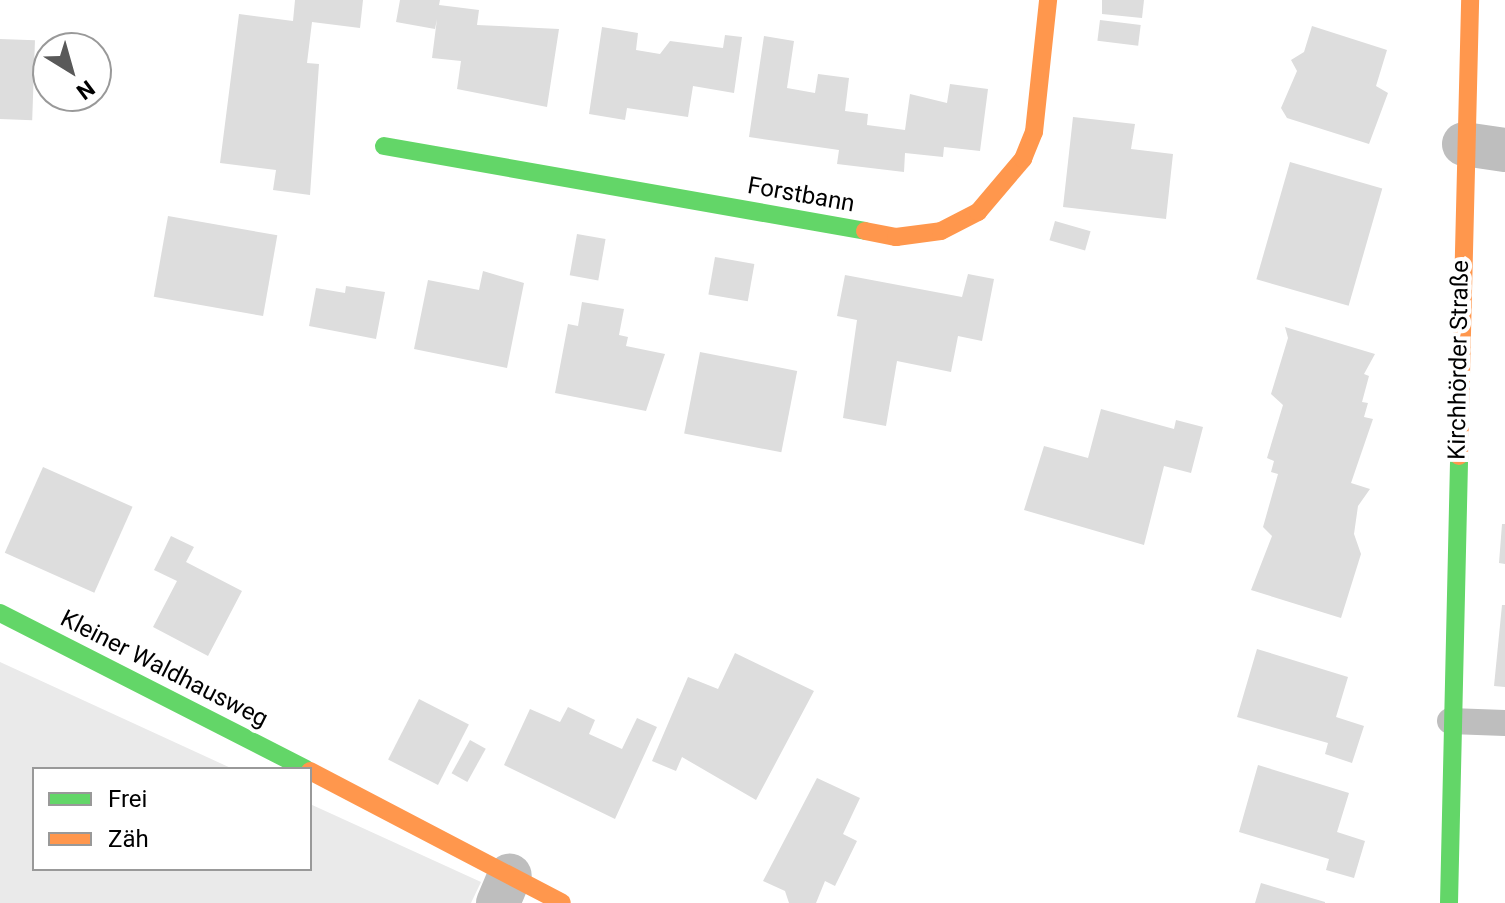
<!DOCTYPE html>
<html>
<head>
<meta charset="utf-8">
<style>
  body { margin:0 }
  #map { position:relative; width:1505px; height:903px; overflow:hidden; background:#fff; font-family:Roboto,sans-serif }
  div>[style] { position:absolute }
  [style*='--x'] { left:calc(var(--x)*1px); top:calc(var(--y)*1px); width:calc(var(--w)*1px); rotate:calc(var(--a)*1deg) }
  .green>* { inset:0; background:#eaeaea }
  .building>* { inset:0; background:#ddd; transform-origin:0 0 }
  .lane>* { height:26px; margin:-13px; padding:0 13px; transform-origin:13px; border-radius:13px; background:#bebebe }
  .street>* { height:44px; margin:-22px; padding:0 22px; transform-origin:22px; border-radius:22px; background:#bebebe }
  .fast>* { height:18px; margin:-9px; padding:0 9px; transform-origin:9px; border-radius:9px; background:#63d668 }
  .slow>* { height:18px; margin:-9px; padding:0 9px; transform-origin:9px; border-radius:9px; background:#ff974d }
  span { translate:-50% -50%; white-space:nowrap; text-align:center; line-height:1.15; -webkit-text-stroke:8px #fff; paint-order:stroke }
  .street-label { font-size:24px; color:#000 }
  .legend { position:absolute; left:32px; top:767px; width:280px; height:104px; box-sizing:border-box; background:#fff; border:2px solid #999; margin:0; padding:10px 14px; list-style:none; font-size:24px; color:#000 }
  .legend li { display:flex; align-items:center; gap:16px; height:40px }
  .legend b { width:40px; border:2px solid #999 }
  .north { position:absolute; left:32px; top:32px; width:80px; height:80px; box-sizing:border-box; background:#fff; border:2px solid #999; border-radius:50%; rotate:143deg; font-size:22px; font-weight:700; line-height:32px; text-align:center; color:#000 }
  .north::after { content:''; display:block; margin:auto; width:28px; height:36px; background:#595959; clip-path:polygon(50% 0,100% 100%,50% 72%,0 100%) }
</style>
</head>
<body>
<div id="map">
  <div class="green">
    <i style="clip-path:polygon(0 662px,233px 769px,34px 769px,34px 869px,310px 869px,310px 804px,481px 882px,471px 903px,0 903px)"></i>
  </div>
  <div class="building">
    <i style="clip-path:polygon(295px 0,363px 0,360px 28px,312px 22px,307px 63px,319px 64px,310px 195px,273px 190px,276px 170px,220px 163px,239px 14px,293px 21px)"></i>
    <i style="clip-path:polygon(400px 0,440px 0,439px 5px,479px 10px,477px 25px,559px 29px,547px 107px,457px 89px,461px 61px,432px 58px,437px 19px,435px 29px,396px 22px)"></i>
    <i style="clip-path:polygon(1102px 0,1144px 0,1142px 18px,1102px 14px)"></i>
    <i style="left:1100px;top:20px;width:41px;height:21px;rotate:7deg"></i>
    <i style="clip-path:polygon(1312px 26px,1387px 50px,1376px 86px,1388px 93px,1369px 144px,1287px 118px,1281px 108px,1297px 71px,1291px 60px,1304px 52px)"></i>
    <i style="clip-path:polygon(602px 27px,638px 33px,636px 50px,660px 54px,670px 41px,723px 48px,725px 35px,742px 37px,734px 93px,693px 86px,688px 117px,627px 108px,625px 120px,589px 114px)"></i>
    <i style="clip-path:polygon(764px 36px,794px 41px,787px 88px,815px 93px,818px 74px,849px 78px,845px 111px,868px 114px,867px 125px,905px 130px,910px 94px,947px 103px,950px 84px,988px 89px,980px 151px,944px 147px,943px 157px,905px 153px,904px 172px,837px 164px,839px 150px,749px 137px)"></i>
    <i style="left:0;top:39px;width:35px;height:80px;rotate:2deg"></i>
    <i style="clip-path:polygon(1073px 117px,1135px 124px,1131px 149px,1173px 154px,1166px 219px,1063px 207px)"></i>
    <i style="left:1290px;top:162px;width:96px;height:122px;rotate:16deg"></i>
    <i style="left:168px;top:216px;width:111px;height:82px;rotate:10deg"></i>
    <i style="left:1055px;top:221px;width:37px;height:20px;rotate:16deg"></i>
    <i style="left:577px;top:234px;width:29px;height:42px;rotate:10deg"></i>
    <i style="left:715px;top:257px;width:40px;height:38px;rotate:10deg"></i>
    <i style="clip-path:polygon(483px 271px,524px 283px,507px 368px,414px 349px,428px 280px,479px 290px)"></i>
    <i style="clip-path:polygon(968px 274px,994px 279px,982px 341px,958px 336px,951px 372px,897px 361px,886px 426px,843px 418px,857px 320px,837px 316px,845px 275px,962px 297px)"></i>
    <i style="clip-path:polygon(346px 286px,385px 292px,376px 339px,309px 326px,316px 288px,345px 293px)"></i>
    <i style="clip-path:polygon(582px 302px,624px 309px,619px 335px,628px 337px,626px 346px,665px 354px,646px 411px,555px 393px,568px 324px,578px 326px)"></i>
    <i style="clip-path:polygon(1285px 327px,1375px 354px,1364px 374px,1369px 376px,1362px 402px,1368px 403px,1364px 417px,1373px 419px,1351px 483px,1370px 489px,1358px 506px,1354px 534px,1361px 554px,1341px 618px,1251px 590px,1272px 536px,1263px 527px,1278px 474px,1271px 472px,1274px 461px,1267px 458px,1283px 405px,1271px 394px,1288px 338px)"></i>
    <i style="left:700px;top:352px;width:99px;height:83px;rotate:11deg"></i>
    <i style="clip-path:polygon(1101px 409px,1174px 429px,1176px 420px,1203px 427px,1191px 473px,1164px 466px,1144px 545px,1024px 510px,1044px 446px,1088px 458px)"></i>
    <i style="left:43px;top:467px;width:98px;height:94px;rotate:24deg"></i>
    <i style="clip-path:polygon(1502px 524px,1505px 524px,1505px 564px,1499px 563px)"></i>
    <i style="clip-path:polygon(171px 536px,194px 547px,186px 562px,242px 591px,208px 656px,153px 627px,177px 581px,154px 570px)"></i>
    <i style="clip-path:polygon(1502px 605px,1505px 605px,1505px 687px,1494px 686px)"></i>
    <i style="clip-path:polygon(1257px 649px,1348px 677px,1336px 717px,1364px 726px,1352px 763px,1325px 754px,1328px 743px,1237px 717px)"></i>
    <i style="clip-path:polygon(735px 653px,814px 691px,756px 800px,682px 757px,676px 771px,652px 761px,688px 677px,718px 689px)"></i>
    <i style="left:419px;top:699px;width:56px;height:68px;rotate:27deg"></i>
    <i style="clip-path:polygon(568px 707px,595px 720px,589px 734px,622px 749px,637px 718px,657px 727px,615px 819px,504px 765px,530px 709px,560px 722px)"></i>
    <i style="left:470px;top:740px;width:18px;height:38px;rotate:29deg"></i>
    <i style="clip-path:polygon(1258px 765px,1349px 793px,1337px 832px,1365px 841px,1354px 878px,1326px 870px,1329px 859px,1239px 832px)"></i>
    <i style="clip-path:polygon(817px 778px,860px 798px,843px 834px,857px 841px,835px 886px,825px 881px,816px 903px,789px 903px,785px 891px,763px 881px)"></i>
    <i style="clip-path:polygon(1261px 883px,1325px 902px,1325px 903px,1255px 903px)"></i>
  </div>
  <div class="lane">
    <i style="--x:1450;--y:721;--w:55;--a:2.1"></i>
  </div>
  <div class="street">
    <i style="--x:1464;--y:144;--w:41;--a:8.3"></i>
    <i style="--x:498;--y:903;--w:30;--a:-67"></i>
  </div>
  <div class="fast">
    <i style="--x:384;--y:146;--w:488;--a:10"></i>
    <i style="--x:0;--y:613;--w:343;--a:27"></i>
    <i style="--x:1449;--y:903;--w:447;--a:-88.7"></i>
  </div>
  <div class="slow">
    <i style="--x:865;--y:231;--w:32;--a:11"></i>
    <i style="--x:896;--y:237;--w:45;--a:-7.6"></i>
    <i style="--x:941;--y:231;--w:42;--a:-27.2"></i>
    <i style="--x:978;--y:212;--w:70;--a:-49.7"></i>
    <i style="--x:1023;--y:159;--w:29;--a:-68"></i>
    <i style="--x:1034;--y:132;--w:133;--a:-83.9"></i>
    <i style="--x:1459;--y:456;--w:456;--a:-88.6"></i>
    <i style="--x:310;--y:771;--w:284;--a:27.6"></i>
  </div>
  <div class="street-label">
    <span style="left:801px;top:195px;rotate:10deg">Forstbann</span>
    <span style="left:1459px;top:360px;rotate:-89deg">Kirchhörder Straße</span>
    <span style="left:164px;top:669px;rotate:27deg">Kleiner Waldhausweg</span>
  </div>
  <ul class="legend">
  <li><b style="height:10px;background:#63d668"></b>Frei</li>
  <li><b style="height:10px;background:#ff974d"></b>Zäh</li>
  </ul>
  <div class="north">N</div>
</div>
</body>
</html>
